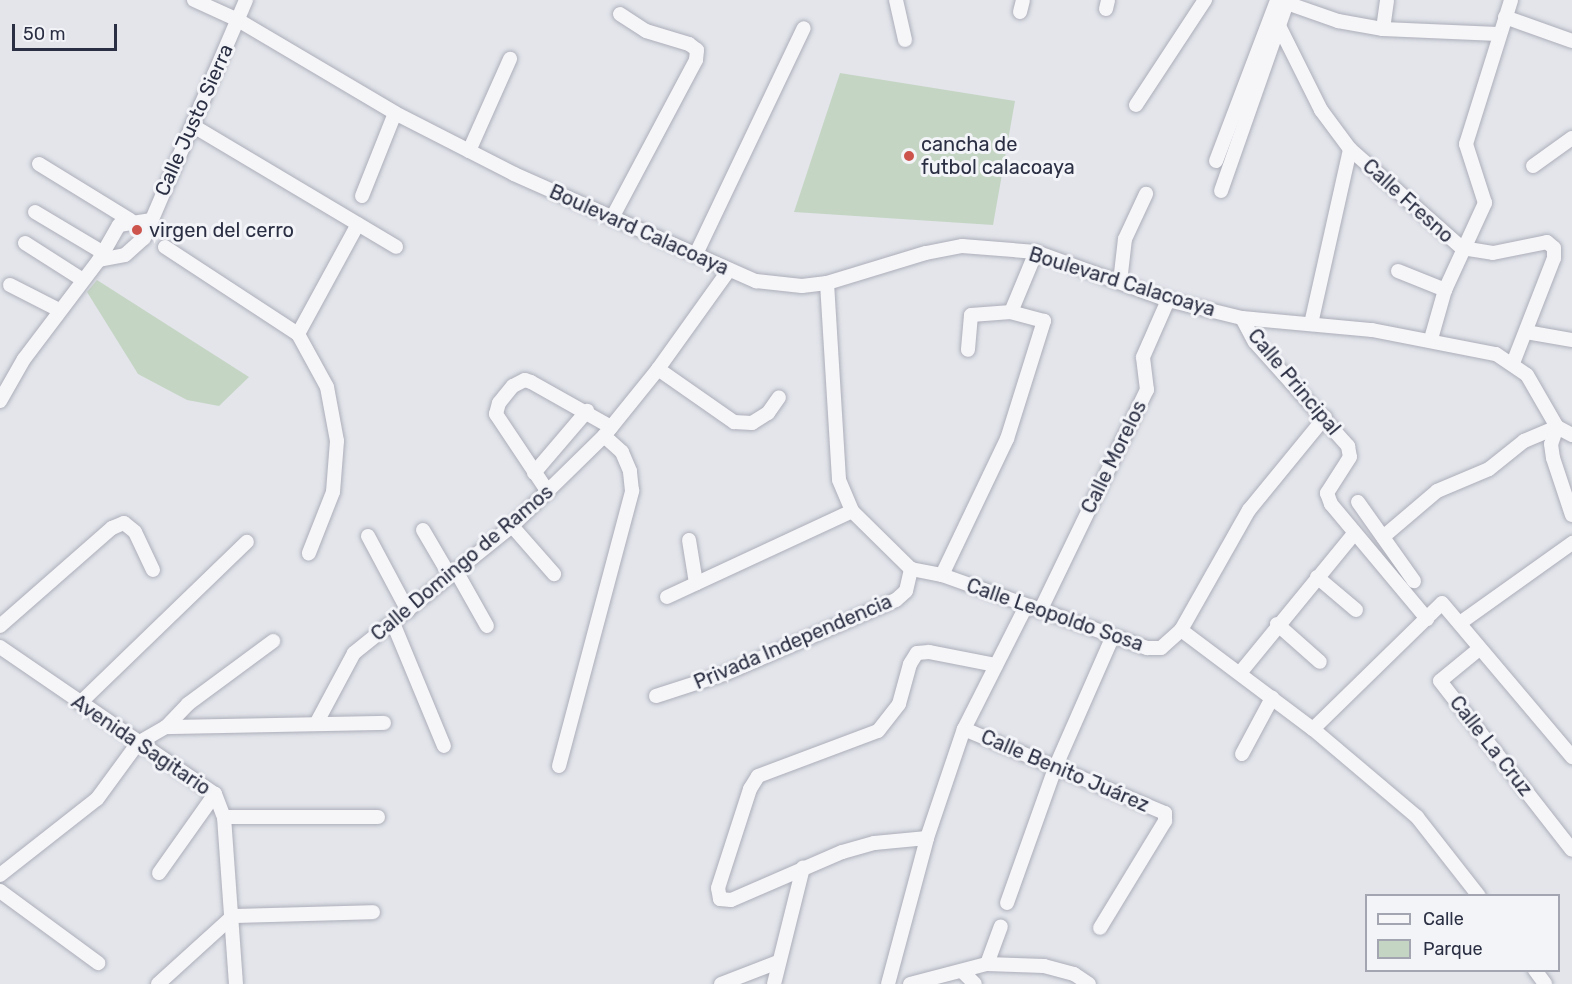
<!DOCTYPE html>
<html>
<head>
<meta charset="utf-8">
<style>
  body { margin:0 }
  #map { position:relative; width:1572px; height:984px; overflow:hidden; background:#e3e5eb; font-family:Rubik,sans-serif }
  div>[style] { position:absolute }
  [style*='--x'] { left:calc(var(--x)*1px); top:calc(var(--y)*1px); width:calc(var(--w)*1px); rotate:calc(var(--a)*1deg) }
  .green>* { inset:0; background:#c5d5c4 }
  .roads { filter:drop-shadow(0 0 2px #acaeb9) drop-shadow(0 0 2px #acaeb9) }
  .minor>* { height:14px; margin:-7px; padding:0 7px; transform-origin:7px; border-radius:7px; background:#f6f6f9 }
  .dots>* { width:16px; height:16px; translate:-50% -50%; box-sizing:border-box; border:3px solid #f3f4f8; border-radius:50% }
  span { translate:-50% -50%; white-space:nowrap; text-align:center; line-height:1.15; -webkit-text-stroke:6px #f3f4f8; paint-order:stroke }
  .street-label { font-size:20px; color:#2b2f43 }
  .poi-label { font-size:20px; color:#2b2f43 }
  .left { translate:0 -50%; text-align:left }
  .legend { position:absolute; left:1365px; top:894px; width:195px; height:78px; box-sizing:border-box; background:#f3f4f8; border:2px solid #a3a5b0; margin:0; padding:8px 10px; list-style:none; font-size:18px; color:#2b2f43 }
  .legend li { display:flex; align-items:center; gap:12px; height:30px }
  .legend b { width:30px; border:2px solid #a3a5b0 }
  .scale { position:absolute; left:12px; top:24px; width:105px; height:27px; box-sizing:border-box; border:3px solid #2b2f43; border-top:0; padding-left:8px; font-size:18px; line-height:21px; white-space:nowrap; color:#2b2f43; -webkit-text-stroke:4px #f3f4f8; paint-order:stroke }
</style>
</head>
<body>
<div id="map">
  <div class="green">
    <i style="clip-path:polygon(840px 73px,1015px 101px,993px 225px,794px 212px)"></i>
    <i style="clip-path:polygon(97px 280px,249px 377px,219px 406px,187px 400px,138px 374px,87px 292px)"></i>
  </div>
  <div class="roads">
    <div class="minor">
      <i style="--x:194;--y:0;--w:48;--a:24.4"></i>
      <i style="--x:238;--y:20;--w:182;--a:30.6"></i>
      <i style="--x:395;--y:113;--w:134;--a:27.1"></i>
      <i style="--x:514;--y:174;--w:265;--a:23.9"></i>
      <i style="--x:756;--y:281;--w:46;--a:6.2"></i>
      <i style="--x:802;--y:286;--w:25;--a:-7"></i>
      <i style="--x:827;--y:283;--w:103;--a:-16.9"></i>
      <i style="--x:926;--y:253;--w:37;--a:-11"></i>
      <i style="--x:962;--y:246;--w:74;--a:4.6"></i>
      <i style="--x:1036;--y:252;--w:140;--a:20"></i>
      <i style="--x:1168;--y:300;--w:76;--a:13.7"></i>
      <i style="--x:1242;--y:318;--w:131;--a:5.3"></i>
      <i style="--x:1372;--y:330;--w:126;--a:11"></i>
      <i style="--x:1496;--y:354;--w:37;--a:34"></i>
      <i style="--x:1527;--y:375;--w:60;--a:60"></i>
      <i style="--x:1557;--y:427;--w:17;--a:28"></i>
      <i style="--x:896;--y:0;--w:41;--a:77.3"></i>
      <i style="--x:1278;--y:0;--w:64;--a:19.3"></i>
      <i style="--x:1338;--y:21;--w:46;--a:10.1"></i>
      <i style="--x:1383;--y:29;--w:115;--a:2.5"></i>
      <i style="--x:1106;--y:9;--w:9;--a:-77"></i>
      <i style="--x:1020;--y:12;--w:12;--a:-76"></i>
      <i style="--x:1505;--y:17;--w:71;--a:19.7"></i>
      <i style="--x:1280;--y:28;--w:92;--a:63.4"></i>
      <i style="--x:1321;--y:110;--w:49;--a:53.4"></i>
      <i style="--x:1350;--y:149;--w:149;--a:41.5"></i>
      <i style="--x:1462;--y:248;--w:31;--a:9"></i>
      <i style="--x:1493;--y:253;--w:55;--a:-11.5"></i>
      <i style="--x:1547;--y:242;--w:9;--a:41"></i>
      <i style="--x:1554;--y:248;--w:10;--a:90"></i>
      <i style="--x:1554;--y:258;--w:113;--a:111.3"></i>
      <i style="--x:1383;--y:29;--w:29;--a:-82"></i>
      <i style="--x:1136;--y:105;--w:126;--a:-56.7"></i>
      <i style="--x:195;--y:127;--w:234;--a:30.8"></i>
      <i style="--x:469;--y:151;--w:101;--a:-66"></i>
      <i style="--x:1216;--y:161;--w:172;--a:-69.2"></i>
      <i style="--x:39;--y:164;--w:107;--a:31.6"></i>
      <i style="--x:1533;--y:166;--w:48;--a:-35.7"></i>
      <i style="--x:1221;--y:191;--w:197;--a:-70.7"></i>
      <i style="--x:362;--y:196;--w:89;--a:-68.3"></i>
      <i style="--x:35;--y:212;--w:78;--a:30.8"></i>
      <i style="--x:612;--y:218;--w:179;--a:-62"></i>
      <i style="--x:696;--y:60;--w:10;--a:-84"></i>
      <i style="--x:697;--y:50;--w:10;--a:-143"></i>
      <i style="--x:689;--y:44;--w:45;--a:-163.2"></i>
      <i style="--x:646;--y:31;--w:31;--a:-147"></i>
      <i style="--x:25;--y:243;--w:69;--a:32.5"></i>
      <i style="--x:165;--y:247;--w:159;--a:33.2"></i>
      <i style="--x:298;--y:334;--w:60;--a:61.3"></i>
      <i style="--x:327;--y:387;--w:55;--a:79.5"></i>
      <i style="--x:337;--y:441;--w:51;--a:94.5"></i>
      <i style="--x:333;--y:492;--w:66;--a:111.5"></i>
      <i style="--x:696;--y:254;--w:250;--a:-64.5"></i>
      <i style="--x:99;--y:260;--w:26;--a:-11"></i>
      <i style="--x:125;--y:255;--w:25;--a:-42"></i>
      <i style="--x:144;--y:238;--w:259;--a:-66.8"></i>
      <i style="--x:1398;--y:271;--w:51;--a:22"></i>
      <i style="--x:1120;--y:282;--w:43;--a:-83.4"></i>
      <i style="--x:1125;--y:239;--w:50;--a:-65"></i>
      <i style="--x:827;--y:283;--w:197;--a:86.5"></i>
      <i style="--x:839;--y:480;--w:34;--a:67"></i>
      <i style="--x:852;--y:511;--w:83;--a:44.5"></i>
      <i style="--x:911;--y:569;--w:32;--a:11"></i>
      <i style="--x:942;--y:575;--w:218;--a:19.6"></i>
      <i style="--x:1147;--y:648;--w:14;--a:0"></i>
      <i style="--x:1161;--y:648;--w:27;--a:-42"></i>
      <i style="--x:1181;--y:630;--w:138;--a:-60.5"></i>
      <i style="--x:1249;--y:510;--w:120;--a:-50.7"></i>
      <i style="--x:10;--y:285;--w:55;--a:27"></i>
      <i style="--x:1011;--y:312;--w:65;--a:-67.4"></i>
      <i style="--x:1242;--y:318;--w:27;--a:62"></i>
      <i style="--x:1255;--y:342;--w:140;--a:48.2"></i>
      <i style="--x:1348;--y:446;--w:11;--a:80"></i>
      <i style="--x:1350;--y:457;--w:43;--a:122.6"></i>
      <i style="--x:1327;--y:493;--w:12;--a:70"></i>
      <i style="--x:1331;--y:504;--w:150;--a:50.1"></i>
      <i style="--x:1311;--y:324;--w:179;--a:-77.4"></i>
      <i style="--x:1526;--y:332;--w:47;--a:9.9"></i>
      <i style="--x:298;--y:334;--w:125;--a:-61.4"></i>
      <i style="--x:1431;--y:339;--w:51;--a:-74.1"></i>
      <i style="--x:1445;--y:290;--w:96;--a:-65.3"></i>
      <i style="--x:1485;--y:203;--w:62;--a:-107.9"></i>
      <i style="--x:1466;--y:144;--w:151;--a:-72.6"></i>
      <i style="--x:658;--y:369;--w:93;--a:34.9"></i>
      <i style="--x:734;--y:422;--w:18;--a:3"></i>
      <i style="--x:752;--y:423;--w:19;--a:-32"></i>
      <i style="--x:768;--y:413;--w:19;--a:-55"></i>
      <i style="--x:0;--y:401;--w:48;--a:-60.3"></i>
      <i style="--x:24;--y:359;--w:124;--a:-52.9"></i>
      <i style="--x:99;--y:260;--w:40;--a:-60.3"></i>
      <i style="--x:119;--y:225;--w:30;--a:-9"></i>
      <i style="--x:1557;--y:427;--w:18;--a:109"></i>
      <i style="--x:1551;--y:444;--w:14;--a:82"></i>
      <i style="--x:1553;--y:458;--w:60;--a:71.6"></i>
      <i style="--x:534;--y:473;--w:82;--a:-49.5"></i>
      <i style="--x:548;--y:492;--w:94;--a:-123.7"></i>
      <i style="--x:496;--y:414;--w:11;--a:-75"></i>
      <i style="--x:499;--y:403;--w:22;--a:-51"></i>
      <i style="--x:513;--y:386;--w:13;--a:-27"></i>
      <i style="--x:525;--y:380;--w:6;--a:18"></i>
      <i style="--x:531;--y:382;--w:92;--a:29.4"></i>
      <i style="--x:1358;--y:502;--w:97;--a:54.7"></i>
      <i style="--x:512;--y:526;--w:64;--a:48.8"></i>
      <i style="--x:423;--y:530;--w:53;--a:59.6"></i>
      <i style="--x:368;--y:536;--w:85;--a:61.9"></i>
      <i style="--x:1383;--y:537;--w:71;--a:-40.4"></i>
      <i style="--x:1437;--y:491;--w:56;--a:-22.9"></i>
      <i style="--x:1489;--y:469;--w:45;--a:-38.7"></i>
      <i style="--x:1524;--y:441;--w:36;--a:-23"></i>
      <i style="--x:689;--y:540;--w:44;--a:80.8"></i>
      <i style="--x:456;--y:571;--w:63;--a:60.6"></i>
      <i style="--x:942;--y:575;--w:151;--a:-64.5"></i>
      <i style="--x:1007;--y:439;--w:124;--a:-72.6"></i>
      <i style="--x:1044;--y:321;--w:34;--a:-165"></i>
      <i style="--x:1011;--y:312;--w:40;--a:175.7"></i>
      <i style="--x:971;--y:315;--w:35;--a:95"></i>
      <i style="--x:1317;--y:577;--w:51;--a:40.2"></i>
      <i style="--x:667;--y:597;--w:204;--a:-24.9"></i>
      <i style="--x:1040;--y:611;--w:246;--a:-64.2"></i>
      <i style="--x:1147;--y:390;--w:33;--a:-97"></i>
      <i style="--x:1143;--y:357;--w:62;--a:-66.3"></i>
      <i style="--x:393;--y:623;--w:133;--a:67.5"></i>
      <i style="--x:1460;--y:623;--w:138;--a:-35.5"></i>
      <i style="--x:1277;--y:624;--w:57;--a:41.5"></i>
      <i style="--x:0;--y:626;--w:149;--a:-41.2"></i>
      <i style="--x:112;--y:528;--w:13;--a:-23"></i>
      <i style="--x:124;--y:523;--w:14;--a:39"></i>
      <i style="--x:135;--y:532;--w:42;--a:64.7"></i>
      <i style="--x:1181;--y:630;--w:165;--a:36.9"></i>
      <i style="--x:1313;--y:729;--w:136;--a:40.2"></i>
      <i style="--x:1417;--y:817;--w:100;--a:51.9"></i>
      <i style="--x:0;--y:647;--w:260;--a:34.4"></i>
      <i style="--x:215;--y:794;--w:25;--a:69"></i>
      <i style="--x:224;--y:817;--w:167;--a:85.9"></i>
      <i style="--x:1479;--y:649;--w:50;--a:140.6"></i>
      <i style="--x:1440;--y:681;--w:214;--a:52"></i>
      <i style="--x:1240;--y:673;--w:178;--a:-50.7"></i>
      <i style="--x:656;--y:696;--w:71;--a:-17.9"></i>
      <i style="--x:724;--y:674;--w:187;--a:-23.3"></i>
      <i style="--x:896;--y:600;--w:13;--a:-42"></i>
      <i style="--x:906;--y:591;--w:23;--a:-77"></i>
      <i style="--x:80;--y:703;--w:232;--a:-44"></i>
      <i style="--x:317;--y:722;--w:78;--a:-61.8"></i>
      <i style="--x:354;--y:653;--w:203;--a:-38.8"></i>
      <i style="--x:512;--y:526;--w:129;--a:-44.4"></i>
      <i style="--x:604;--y:436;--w:86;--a:-51.1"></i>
      <i style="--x:658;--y:369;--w:122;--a:-54.4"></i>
      <i style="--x:166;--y:727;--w:218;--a:-1.1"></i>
      <i style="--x:964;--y:729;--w:218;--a:22.7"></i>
      <i style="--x:1165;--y:813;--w:8;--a:90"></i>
      <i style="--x:1165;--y:821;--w:125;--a:121.3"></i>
      <i style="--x:1313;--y:729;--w:180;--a:-44.3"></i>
      <i style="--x:1442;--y:603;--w:202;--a:49.8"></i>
      <i style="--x:1242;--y:754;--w:64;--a:-61.8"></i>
      <i style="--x:559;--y:766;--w:285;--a:-75.1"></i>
      <i style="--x:632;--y:491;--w:20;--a:-96"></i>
      <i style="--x:630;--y:471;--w:21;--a:-113"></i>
      <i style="--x:622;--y:452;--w:24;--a:-138"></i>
      <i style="--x:224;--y:817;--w:154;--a:0"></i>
      <i style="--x:927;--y:838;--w:53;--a:174.6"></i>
      <i style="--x:874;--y:843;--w:33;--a:164"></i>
      <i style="--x:842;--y:852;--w:121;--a:156.6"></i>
      <i style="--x:731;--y:900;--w:11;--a:-175"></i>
      <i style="--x:720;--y:899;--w:11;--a:-100"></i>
      <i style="--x:718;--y:888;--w:104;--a:-72.1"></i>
      <i style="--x:750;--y:789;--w:15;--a:-58"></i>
      <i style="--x:758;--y:776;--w:128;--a:-20.6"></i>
      <i style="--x:878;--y:731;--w:34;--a:-52"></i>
      <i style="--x:899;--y:704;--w:41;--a:-74.6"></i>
      <i style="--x:910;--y:664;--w:13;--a:-58"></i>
      <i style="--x:917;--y:653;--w:12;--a:-5"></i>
      <i style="--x:929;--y:652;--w:68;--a:11"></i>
      <i style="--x:159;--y:873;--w:97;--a:-54.7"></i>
      <i style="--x:0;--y:875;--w:123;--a:-38.1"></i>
      <i style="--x:97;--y:799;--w:69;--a:-53.8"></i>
      <i style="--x:138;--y:743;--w:32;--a:-30"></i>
      <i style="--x:166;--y:727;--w:32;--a:-46"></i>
      <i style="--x:188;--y:704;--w:106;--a:-36.5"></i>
      <i style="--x:0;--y:891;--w:122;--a:36.3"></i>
      <i style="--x:1007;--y:903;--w:143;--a:-70.4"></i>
      <i style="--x:1055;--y:768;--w:142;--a:-66.3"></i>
      <i style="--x:987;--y:964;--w:40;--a:-69.8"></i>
      <i style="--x:1535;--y:970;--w:17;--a:54"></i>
      <i style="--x:962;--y:971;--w:18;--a:45"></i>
      <i style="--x:158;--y:984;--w:101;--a:-42.2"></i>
      <i style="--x:233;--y:916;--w:140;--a:-1.6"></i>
      <i style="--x:721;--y:984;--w:61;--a:-21.1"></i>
      <i style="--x:774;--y:984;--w:120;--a:-76"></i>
      <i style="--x:888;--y:984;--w:151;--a:-75"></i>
      <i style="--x:927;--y:838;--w:115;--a:-71.3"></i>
      <i style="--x:964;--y:729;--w:138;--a:-63.2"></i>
      <i style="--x:910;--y:984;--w:80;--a:-14.6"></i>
      <i style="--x:987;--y:964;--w:57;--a:2"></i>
      <i style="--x:1044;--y:966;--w:31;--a:15"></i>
      <i style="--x:1074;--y:974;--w:18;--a:34"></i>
    </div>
  </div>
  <div class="dots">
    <i style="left:909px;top:156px;background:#cc544c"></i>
    <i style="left:137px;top:230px;background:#cc544c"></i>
  </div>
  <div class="street-label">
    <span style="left:194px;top:120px;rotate:-66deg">Calle Justo Sierra</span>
    <span style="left:1408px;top:201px;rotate:42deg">Calle Fresno</span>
    <span style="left:639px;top:230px;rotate:24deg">Boulevard Calacoaya</span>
    <span style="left:1122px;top:282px;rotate:17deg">Boulevard Calacoaya</span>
    <span style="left:1294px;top:382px;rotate:50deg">Calle Principal</span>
    <span style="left:1114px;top:457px;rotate:-64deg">Calle Morelos</span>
    <span style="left:462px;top:563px;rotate:-40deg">Calle Domingo de Ramos</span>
    <span style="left:1055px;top:615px;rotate:19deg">Calle Leopoldo Sosa</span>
    <span style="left:793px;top:642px;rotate:-23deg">Privada Independencia</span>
    <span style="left:141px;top:745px;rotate:34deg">Avenida Sagitario</span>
    <span style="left:1491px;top:746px;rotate:52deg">Calle La Cruz</span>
    <span style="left:1065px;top:771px;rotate:23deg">Calle Benito Juárez</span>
  </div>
  <div class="poi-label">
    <span class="left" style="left:921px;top:156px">cancha de<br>futbol calacoaya</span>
    <span class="left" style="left:149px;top:230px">virgen del cerro</span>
  </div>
  <ul class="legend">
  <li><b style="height:8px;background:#f6f6f9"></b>Calle</li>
  <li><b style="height:16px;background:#c5d5c4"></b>Parque</li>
  </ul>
  <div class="scale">50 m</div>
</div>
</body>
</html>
